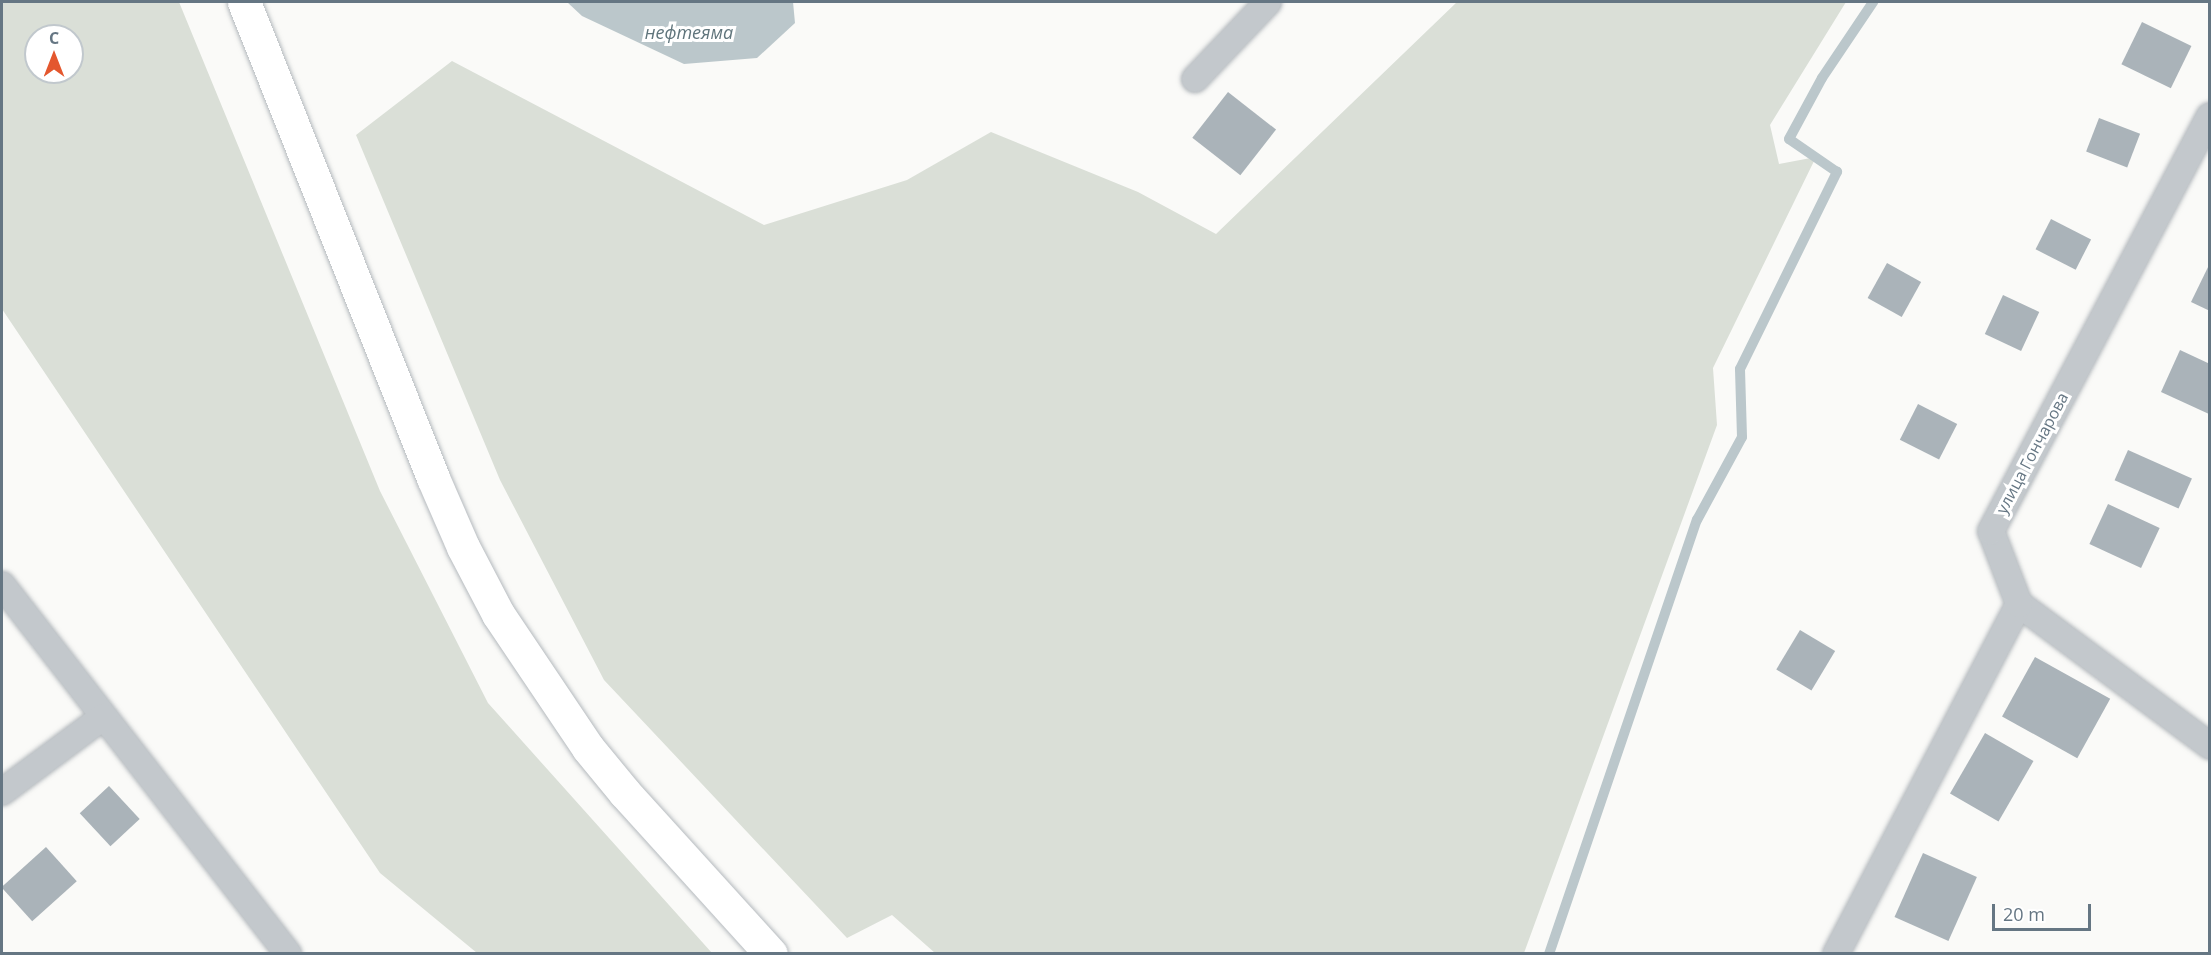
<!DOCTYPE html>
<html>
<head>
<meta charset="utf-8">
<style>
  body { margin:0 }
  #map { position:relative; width:2211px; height:955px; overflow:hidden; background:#fafaf8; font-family:"Open Sans",sans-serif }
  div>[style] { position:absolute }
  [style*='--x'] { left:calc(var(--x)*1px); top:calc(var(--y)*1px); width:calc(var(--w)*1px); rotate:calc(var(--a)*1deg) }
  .green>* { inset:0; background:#dadfd7 }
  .water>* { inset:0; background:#bbc7cb }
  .stream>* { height:10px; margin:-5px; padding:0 5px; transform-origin:5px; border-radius:5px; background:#bbc7cb }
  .building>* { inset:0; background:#aab3b9; transform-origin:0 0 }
  .roads { filter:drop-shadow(0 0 2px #b5babe) drop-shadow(0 0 2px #b5babe) }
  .street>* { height:26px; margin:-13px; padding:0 13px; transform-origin:13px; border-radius:13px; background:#c3c8cc }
  .primary>* { height:33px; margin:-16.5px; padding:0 16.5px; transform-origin:16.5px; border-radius:16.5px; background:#fff }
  span { translate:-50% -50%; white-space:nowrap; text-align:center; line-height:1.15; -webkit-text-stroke:6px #fff; paint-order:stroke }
  .street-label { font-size:16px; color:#657683 }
  .water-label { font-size:18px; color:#60757c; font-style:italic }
  .frame { position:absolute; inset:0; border:3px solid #657683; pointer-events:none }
  .north { position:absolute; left:24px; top:24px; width:60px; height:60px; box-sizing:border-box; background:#fff; border:2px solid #c1c8cd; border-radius:50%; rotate:0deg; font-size:16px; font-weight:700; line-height:24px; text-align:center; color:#657683 }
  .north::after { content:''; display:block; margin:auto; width:21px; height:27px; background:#e4572e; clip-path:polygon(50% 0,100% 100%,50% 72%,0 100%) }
  .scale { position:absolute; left:1992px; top:904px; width:99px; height:27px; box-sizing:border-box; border:3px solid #657683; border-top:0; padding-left:8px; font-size:18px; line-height:21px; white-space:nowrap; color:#657683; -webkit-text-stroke:4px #fff; paint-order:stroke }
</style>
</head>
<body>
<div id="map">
  <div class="green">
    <i style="clip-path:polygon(evenodd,2px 2px,179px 2px,380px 491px,488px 703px,712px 953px,477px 953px,380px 873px,2px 309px,2px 2px,36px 36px,72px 36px,72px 72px,36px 72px,36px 36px)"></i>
    <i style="clip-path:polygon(1457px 2px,1846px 2px,1770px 125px,1779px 164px,1816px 157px,1713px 368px,1717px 425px,1524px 953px,935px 953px,892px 915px,847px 938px,604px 680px,500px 480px,356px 135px,452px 61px,764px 225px,907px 180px,991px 132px,1138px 192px,1216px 234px)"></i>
  </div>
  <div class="water">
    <i style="clip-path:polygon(567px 2px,793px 2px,795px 23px,757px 58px,684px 64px,582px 16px)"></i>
  </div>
  <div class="stream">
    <i style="--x:1549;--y:954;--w:459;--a:-71.2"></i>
    <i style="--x:1697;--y:520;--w:94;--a:-61.5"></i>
    <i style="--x:1742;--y:437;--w:68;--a:-91.7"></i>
    <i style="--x:1740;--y:369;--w:220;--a:-63.8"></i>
    <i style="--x:1837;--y:172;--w:58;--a:-145.5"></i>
    <i style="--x:1789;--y:139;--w:69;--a:-61.6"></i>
    <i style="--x:1822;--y:78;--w:92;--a:-56.1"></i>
  </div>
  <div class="building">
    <i style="left:2142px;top:22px;width:55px;height:47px;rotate:26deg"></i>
    <i style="left:1228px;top:92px;width:61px;height:58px;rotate:38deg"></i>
    <i style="left:2099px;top:118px;width:44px;height:36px;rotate:21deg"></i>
    <i style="left:2051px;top:219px;width:45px;height:34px;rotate:27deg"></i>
    <i style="left:1887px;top:263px;width:39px;height:40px;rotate:29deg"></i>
    <i style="clip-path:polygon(2210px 263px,2210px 311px,2191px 302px)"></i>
    <i style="left:2003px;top:295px;width:40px;height:43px;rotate:25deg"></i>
    <i style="clip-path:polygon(2180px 350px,2210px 364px,2209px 414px,2161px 392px)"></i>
    <i style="left:1918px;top:404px;width:44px;height:40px;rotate:27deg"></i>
    <i style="left:2128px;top:450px;width:70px;height:33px;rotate:24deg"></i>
    <i style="left:2108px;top:504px;width:57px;height:44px;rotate:25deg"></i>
    <i style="left:1800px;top:630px;width:41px;height:46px;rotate:31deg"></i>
    <i style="left:2035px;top:657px;width:86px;height:68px;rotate:29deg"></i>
    <i style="left:1985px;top:733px;width:56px;height:70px;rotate:30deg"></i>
    <i style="left:109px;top:786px;width:45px;height:40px;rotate:47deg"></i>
    <i style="left:46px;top:847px;width:46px;height:60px;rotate:48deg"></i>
    <i style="left:1923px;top:853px;width:59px;height:70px;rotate:24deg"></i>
  </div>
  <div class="roads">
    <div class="street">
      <i style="--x:1195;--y:79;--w:106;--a:-46.5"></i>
      <i style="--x:2;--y:585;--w:467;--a:52.2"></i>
      <i style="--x:2019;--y:604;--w:238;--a:36.6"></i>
      <i style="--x:2;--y:792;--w:126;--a:-36.6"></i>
      <i style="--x:1836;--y:954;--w:395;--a:-62.4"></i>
      <i style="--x:2019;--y:604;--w:78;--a:-111"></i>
      <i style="--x:1991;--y:531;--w:469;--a:-62.2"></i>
    </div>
    <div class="primary">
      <i style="--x:244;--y:2;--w:512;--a:68.34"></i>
      <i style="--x:433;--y:478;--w:75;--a:66.5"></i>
      <i style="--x:463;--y:547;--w:76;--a:62.4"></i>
      <i style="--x:498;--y:614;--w:161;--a:56.1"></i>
      <i style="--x:588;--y:748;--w:58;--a:50.6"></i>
      <i style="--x:625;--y:793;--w:217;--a:47.8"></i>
    </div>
  </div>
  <div class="street-label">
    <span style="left:2032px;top:453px;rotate:-62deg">улица Гончарова</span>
  </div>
  <div class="water-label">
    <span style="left:689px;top:32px">нефтеяма</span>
  </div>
  <div class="frame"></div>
  <div class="north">С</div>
  <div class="scale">20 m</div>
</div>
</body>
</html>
